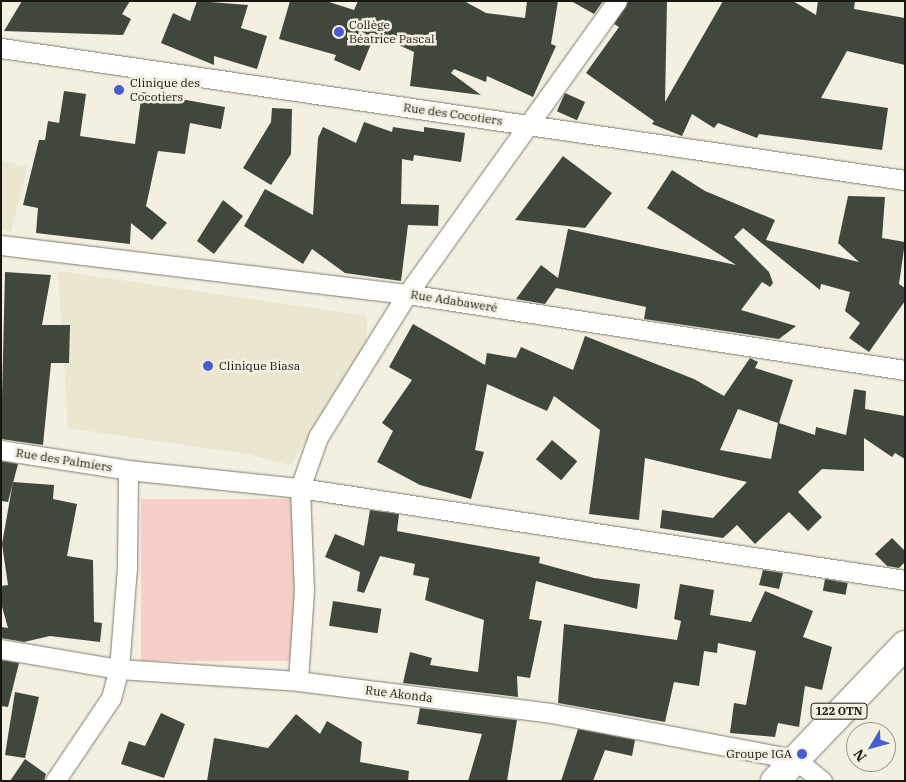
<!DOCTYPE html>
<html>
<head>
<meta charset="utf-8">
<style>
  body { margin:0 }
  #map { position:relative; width:906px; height:782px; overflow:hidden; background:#f3f0e1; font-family:"IBM Plex Serif",serif }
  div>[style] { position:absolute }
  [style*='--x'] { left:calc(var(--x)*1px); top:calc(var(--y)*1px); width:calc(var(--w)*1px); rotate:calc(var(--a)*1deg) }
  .built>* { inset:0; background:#eae6d0 }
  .green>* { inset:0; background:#f8cfc8; transform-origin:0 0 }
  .building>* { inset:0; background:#40473c; transform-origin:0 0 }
  .roads { filter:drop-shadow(0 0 1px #7e7b6e) drop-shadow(0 0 1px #7e7b6e) }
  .street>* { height:19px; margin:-9.5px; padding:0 9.5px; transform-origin:9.5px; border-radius:9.5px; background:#fff }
  .highway>* { height:28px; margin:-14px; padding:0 14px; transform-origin:14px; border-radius:14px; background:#fff }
  .dots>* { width:14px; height:14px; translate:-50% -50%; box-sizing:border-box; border:2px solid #f3f0e1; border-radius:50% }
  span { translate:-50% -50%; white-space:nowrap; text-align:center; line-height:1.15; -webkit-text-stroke:5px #f3f0e1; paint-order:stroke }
  .shield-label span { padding:1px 4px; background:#f3f0e1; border:1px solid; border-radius:4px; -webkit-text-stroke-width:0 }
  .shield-label { font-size:11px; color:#181712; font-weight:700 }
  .poi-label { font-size:12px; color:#181712 }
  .left { translate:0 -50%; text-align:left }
  .right { translate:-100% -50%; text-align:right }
  .street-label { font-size:12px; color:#181712 }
  .frame { position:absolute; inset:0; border:2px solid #181712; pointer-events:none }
  .north { position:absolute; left:846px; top:722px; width:50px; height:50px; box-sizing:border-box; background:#f3f0e1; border:1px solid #9b998e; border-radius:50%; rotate:233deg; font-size:14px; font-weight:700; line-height:20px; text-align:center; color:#181712 }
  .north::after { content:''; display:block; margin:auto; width:18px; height:22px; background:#475ed2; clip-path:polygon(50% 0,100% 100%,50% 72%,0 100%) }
</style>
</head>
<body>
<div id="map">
  <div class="built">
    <i style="clip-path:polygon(1px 160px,27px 167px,11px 232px,1px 229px)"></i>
    <i style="clip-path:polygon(58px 271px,367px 316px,367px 347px,290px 465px,247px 454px,68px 428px)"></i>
  </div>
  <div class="green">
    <i style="left:141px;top:499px;width:153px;height:162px"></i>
  </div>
  <div class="building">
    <i style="clip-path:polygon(22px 1px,130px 1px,122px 14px,131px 19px,123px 35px,4px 31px)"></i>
    <i style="clip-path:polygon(197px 1px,248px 5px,241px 28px,267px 36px,257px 69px,214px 56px,214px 65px,161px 43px,173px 13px,190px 21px)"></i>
    <i style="clip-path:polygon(290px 1px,326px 1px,354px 10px,358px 1px,464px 1px,486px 13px,525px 18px,527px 1px,558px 1px,551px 44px,556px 46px,533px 97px,487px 76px,486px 82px,454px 69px,451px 73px,481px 95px,410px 86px,414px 52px,375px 34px,360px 71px,334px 60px,336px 55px,279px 39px)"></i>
    <i style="clip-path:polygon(571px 1px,603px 1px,594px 14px)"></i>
    <i style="clip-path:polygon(628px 1px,667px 1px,665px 102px,723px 1px,793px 1px,816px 15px,818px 1px,855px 1px,854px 9px,905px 18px,905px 65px,847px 51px,821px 98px,888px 108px,882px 150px,759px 134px,757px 138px,718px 123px,714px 128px,692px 114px,682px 136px,652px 124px,654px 121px,586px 73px,619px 27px,614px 24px)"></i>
    <i style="clip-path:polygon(64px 91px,86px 94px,80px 136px,135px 144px,142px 92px,225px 107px,221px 129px,190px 123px,185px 154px,158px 151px,146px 206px,167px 223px,152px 240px,131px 223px,130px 244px,36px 233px,38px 208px,23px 205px,39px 140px,45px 140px,48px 121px,59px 123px)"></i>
    <i style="left:565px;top:93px;width:22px;height:20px;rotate:24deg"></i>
    <i style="clip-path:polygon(272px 108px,292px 109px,291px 154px,271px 185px,243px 168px,271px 122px)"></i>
    <i style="clip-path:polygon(364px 122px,392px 132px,393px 127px,424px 132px,424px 127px,465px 133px,461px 162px,414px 155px,413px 161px,402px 159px,401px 204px,439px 205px,438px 226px,408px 225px,401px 281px,345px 273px,312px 249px,303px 264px,244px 226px,265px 189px,313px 215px,318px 138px,323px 127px,356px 143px)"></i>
    <i style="clip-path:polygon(563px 156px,612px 193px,585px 228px,515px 220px)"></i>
    <i style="clip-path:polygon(672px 170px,705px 191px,775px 220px,766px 240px,859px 262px,838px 243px,848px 196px,885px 197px,882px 238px,905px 242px,899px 284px,905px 288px,905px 301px,869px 352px,849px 338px,860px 323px,845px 311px,850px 292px,821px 284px,820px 290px,743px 228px,734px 237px,769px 272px,773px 283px,770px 287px,762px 282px,741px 310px,796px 326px,779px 339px,644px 319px,646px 307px,556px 288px,545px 304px,516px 299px,541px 265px,558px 278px,568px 229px,736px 265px,647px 208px)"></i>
    <i style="clip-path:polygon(223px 200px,243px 216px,214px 254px,197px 241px)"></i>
    <i style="clip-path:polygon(5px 272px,51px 275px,42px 325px,70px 325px,69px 363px,51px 363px,43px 445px,1px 439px)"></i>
    <i style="clip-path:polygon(evenodd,413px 324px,485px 365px,487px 353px,516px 358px,521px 347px,573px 370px,585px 336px,694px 379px,724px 396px,750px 358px,758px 362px,755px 368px,793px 380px,779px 423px,815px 435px,816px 427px,846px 435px,854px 389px,866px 391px,865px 409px,905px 416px,905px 459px,895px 453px,892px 457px,864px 438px,864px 471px,822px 469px,798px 492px,822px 517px,808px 531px,789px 512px,755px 544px,737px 525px,723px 538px,660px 528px,662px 510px,713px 518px,747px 482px,645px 458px,639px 520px,589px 514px,600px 430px,554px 396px,547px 411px,487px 384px,475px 450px,484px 452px,471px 499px,420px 485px,377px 462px,393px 431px,382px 423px,412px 380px,389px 367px,413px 324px,738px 409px,778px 423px,771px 459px,720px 450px,738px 409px)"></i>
    <i style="left:552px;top:440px;width:33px;height:25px;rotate:40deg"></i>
    <i style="clip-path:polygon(1px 461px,18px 464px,8px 502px,1px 501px)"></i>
    <i style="clip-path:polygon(13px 482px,54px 485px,53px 499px,77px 504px,67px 556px,93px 560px,94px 622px,102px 623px,100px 642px,50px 636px,24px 642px,1px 638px,1px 627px,8px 628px,1px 603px,1px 586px,8px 585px,2px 544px)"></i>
    <i style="clip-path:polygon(370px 510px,399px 514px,397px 531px,540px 557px,539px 563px,594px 578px,640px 584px,637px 609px,536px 581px,529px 619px,542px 621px,530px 678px,517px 676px,518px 697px,403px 683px,410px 652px,432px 658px,430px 665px,478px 672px,484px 620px,425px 600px,429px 578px,413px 575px,415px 564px,380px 556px,364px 593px,357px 591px,360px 572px,325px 557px,335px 534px,364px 546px)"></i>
    <i style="clip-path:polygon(892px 538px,905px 551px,905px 562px,899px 568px,887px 566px,875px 554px)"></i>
    <i style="clip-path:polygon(763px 570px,783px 573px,779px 589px,759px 585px)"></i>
    <i style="left:825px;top:579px;width:23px;height:12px;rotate:10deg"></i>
    <i style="clip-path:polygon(680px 584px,714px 590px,710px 615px,751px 622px,765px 591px,813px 611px,803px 637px,832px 647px,822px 690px,805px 686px,799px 727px,778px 723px,775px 737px,730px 733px,734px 703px,746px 705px,756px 651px,718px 643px,717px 653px,704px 651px,699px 686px,674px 682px,665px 722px,558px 703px,564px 624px,677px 640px,681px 621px,674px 619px)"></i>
    <i style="left:333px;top:601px;width:49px;height:25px;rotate:9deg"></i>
    <i style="clip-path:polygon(1px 660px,19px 663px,8px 707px,1px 706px)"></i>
    <i style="clip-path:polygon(15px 692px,39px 697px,25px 758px,5px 755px)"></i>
    <i style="clip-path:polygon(420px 708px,517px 720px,507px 781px,468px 781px,482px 734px,417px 724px)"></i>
    <i style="clip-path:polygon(161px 713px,185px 724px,164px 778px,121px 764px,129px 741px,145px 746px)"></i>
    <i style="clip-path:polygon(296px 714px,320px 734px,327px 721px,362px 742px,360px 762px,409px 771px,408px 781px,207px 781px,214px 738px,268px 748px)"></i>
    <i style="clip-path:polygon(578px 729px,635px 740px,632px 756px,605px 750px,593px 781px,561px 781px)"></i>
    <i style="clip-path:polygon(25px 759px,46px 774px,44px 781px,10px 781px)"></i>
  </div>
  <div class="roads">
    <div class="street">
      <i style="--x:617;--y:1;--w:360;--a:125.6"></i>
      <i style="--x:407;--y:294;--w:168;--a:121.9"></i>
      <i style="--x:318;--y:437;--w:54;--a:109.4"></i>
      <i style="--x:300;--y:488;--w:612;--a:8.65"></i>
      <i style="--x:1;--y:48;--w:914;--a:8.31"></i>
      <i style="--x:1;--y:245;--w:409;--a:6.9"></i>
      <i style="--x:407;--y:294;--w:504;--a:8.68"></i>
      <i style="--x:1;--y:450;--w:129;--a:8.9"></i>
      <i style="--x:1;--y:649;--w:120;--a:9.6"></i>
      <i style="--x:119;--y:669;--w:179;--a:3.8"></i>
      <i style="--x:298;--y:681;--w:255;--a:7.2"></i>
      <i style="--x:551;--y:713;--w:248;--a:10.7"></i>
      <i style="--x:795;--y:759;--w:35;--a:39"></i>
      <i style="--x:55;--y:781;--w:100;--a:-56"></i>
      <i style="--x:111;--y:698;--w:30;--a:-75"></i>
      <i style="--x:119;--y:669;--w:101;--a:-85.5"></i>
      <i style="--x:127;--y:568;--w:98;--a:-89.4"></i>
      <i style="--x:128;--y:470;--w:173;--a:6"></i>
      <i style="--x:300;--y:488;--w:102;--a:87.8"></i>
      <i style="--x:304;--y:590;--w:91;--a:93.8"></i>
    </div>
    <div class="highway">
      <i style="--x:775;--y:781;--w:188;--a:-46.3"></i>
    </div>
  </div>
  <div class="dots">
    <i style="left:339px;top:32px;background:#475ed2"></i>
    <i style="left:119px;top:90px;background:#475ed2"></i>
    <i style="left:208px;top:366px;background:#475ed2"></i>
    <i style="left:802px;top:754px;background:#475ed2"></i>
  </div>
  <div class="shield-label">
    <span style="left:839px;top:711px">122 OTN</span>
  </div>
  <div class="poi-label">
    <span class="left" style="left:349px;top:32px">Collège<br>Béatrice Pascal</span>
    <span class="left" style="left:130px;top:90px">Clinique des<br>Cocotiers</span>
    <span class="left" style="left:219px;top:366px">Clinique Biasa</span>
    <span class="right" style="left:792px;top:754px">Groupe IGA</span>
  </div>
  <div class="street-label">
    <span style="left:453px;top:114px;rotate:8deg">Rue des Cocotiers</span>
    <span style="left:454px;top:301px;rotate:9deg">Rue Adabaweré</span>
    <span style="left:64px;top:460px;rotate:9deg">Rue des Palmiers</span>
    <span style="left:399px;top:694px;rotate:7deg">Rue Akonda</span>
  </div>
  <div class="frame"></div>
  <div class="north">N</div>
</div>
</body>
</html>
